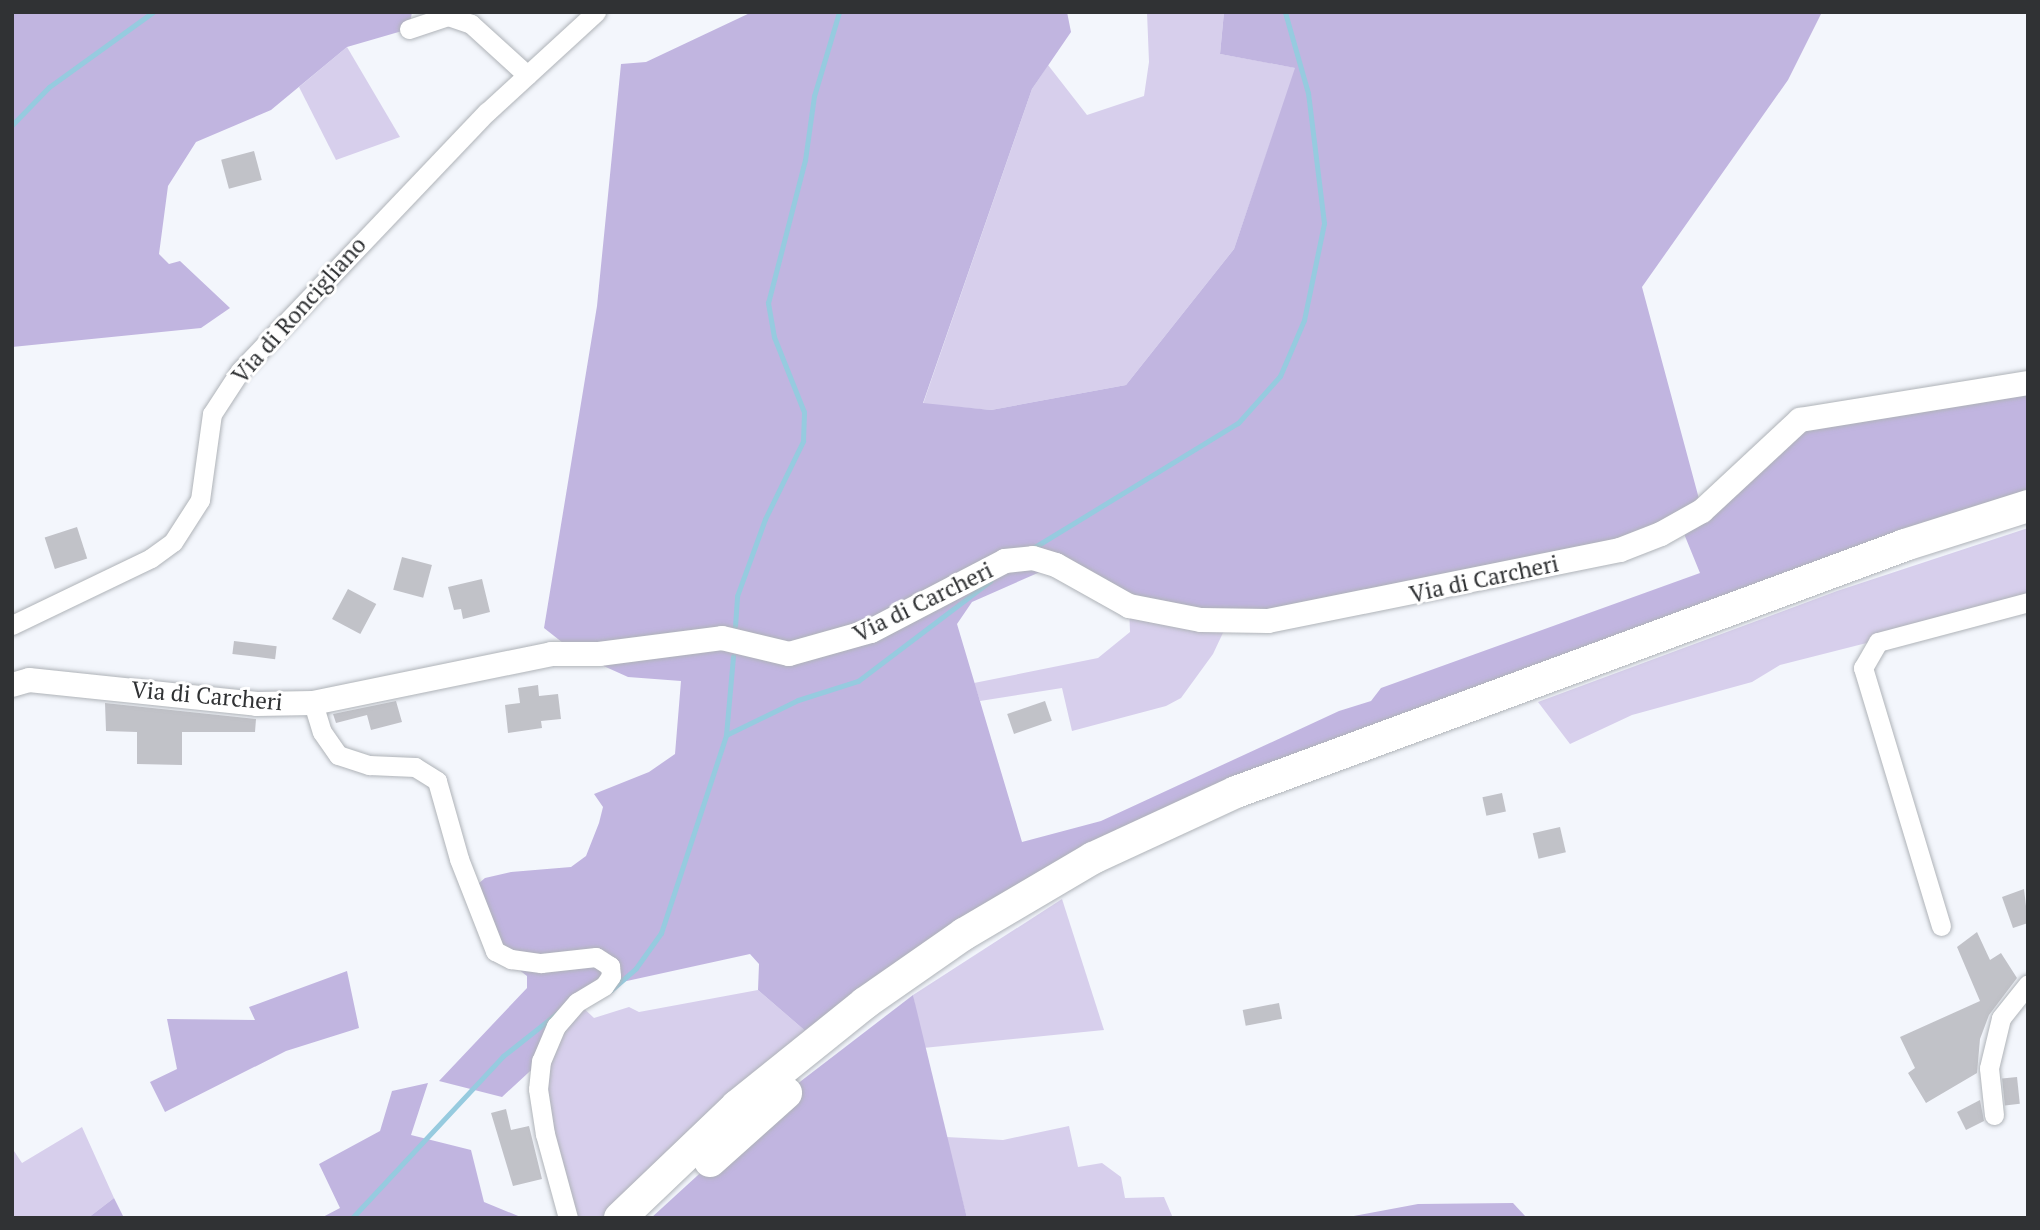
<!DOCTYPE html>
<html>
<head>
<meta charset="utf-8">
<style>
  body { margin:0 }
  #map { position:relative; width:2040px; height:1230px; overflow:hidden; background:#f3f6fc; font-family:"PT Serif",serif }
  div>[style] { position:absolute }
  [style*='--x'] { left:calc(var(--x)*1px); top:calc(var(--y)*1px); width:calc(var(--w)*1px); rotate:calc(var(--a)*1deg) }
  .green>* { inset:0; background:#d7cfec }
  .forest>* { inset:0; background:#c1b5e0 }
  .stream>* { height:5px; margin:-2.5px; padding:0 2.5px; transform-origin:2.5px; border-radius:2.5px; background:#96cbdf }
  .building>* { inset:0; background:#c1c2c8; transform-origin:0 0 }
  .roads { filter:drop-shadow(0 0 2px #afb3b8) drop-shadow(0 0 2px #afb3b8) }
  .minor>* { height:19px; margin:-9.5px; padding:0 9.5px; transform-origin:9.5px; border-radius:9.5px; background:#fff }
  .tertiary>* { height:24px; margin:-12px; padding:0 12px; transform-origin:12px; border-radius:12px; background:#fff }
  .trunk>* { height:32px; margin:-16px; padding:0 16px; transform-origin:16px; border-radius:16px; background:#fff }
  span { translate:-50% -50%; white-space:nowrap; text-align:center; line-height:1.15; -webkit-text-stroke:6px #fff; paint-order:stroke }
  .street-label { font-size:23px; color:#303234 }
  .frame { position:absolute; inset:0; border:14px solid #303234; pointer-events:none }
</style>
</head>
<body>
<div id="map">
  <div class="green">
    <i style="clip-path:polygon(1147px 12px,1224px 12px,1220px 54px,1296px 68px,1234px 249px,1126px 385px,991px 410px,923px 404px,1032px 89px,1048px 65px,1087px 115px,1144px 96px,1149px 62px)"></i>
    <i style="clip-path:polygon(347px 47px,400px 137px,336px 160px,299px 87px)"></i>
    <i style="clip-path:polygon(2028px 528px,2028px 602px,1780px 665px,1752px 682px,1632px 715px,1570px 744px,1538px 702px,1837px 591px)"></i>
    <i style="clip-path:polygon(1129px 606px,1229px 620px,1213px 654px,1181px 698px,1166px 706px,1072px 731px,1062px 688px,980px 701px,974px 683px,1098px 658px,1130px 632px)"></i>
    <i style="clip-path:polygon(1062px 899px,1104px 1030px,923px 1048px,913px 995px)"></i>
    <i style="clip-path:polygon(758px 990px,817px 1041px,620px 1218px,568px 1218px,538px 1089px,577px 1002px,594px 1018px,629px 1007px,639px 1012px)"></i>
    <i style="clip-path:polygon(1069px 1126px,1078px 1167px,1102px 1163px,1121px 1177px,1125px 1198px,1164px 1197px,1173px 1218px,967px 1218px,946px 1137px,1003px 1140px)"></i>
    <i style="clip-path:polygon(82px 1127px,114px 1198px,88px 1218px,12px 1218px,12px 1148px,22px 1163px)"></i>
  </div>
  <div class="forest">
    <i style="clip-path:polygon(12px 12px,412px 12px,409px 29px,347px 47px,271px 110px,196px 142px,168px 186px,159px 254px,169px 264px,180px 261px,230px 308px,201px 328px,12px 347px)"></i>
    <i style="clip-path:polygon(evenodd,752px 12px,1067px 12px,1071px 32px,1032px 89px,923px 403px,991px 410px,1126px 385px,1234px 249px,1295px 68px,1220px 54px,1224px 12px,1822px 12px,1788px 80px,1642px 287px,1702px 510px,1800px 420px,2028px 383px,2028px 506px,1157px 828px,817px 1041px,758px 990px,759px 964px,750px 954px,604px 986px,577px 1002px,541px 1061px,502px 1097px,439px 1081px,527px 988px,527px 976px,495px 951px,471px 890px,485px 878px,511px 872px,571px 867px,586px 856px,599px 823px,603px 807px,594px 794px,649px 772px,675px 754px,681px 681px,628px 677px,577px 654px,544px 628px,597px 306px,621px 64px,646px 62px,752px 12px,1680px 524px,1700px 573px,1381px 688px,1371px 701px,1339px 711px,1101px 821px,1022px 842px,957px 624px,972px 602px,1056px 565px,1201px 620px,1620px 550px,1680px 524px)"></i>
    <i style="clip-path:polygon(347px 971px,359px 1028px,286px 1051px,165px 1112px,150px 1082px,177px 1069px,167px 1019px,255px 1020px,249px 1007px)"></i>
    <i style="clip-path:polygon(913px 995px,967px 1218px,651px 1218px,801px 1081px)"></i>
    <i style="clip-path:polygon(428px 1083px,411px 1135px,471px 1150px,484px 1202px,523px 1218px,321px 1218px,340px 1208px,319px 1164px,380px 1131px,392px 1091px)"></i>
    <i style="clip-path:polygon(114px 1198px,124px 1218px,88px 1218px)"></i>
    <i style="clip-path:polygon(1513px 1203px,1527px 1218px,1343px 1218px,1418px 1204px)"></i>
  </div>
  <div class="stream">
    <i style="--x:12;--y:125;--w:53;--a:-45.8"></i>
    <i style="--x:49;--y:87;--w:128;--a:-35.8"></i>
    <i style="--x:1033;--y:548;--w:240;--a:-31.4"></i>
    <i style="--x:1238;--y:423;--w:63;--a:-48.2"></i>
    <i style="--x:1280;--y:376;--w:61;--a:-66.8"></i>
    <i style="--x:1304;--y:320;--w:99;--a:-78.3"></i>
    <i style="--x:1324;--y:223;--w:131;--a:-97"></i>
    <i style="--x:1308;--y:93;--w:84;--a:-105.9"></i>
    <i style="--x:735;--y:626;--w:30;--a:-86"></i>
    <i style="--x:737;--y:596;--w:82;--a:-70"></i>
    <i style="--x:765;--y:519;--w:87;--a:-64"></i>
    <i style="--x:803;--y:441;--w:29;--a:-88"></i>
    <i style="--x:804;--y:412;--w:81;--a:-111.8"></i>
    <i style="--x:774;--y:337;--w:35;--a:-100"></i>
    <i style="--x:768;--y:303;--w:148;--a:-75.5"></i>
    <i style="--x:805;--y:160;--w:65;--a:-82"></i>
    <i style="--x:814;--y:96;--w:88;--a:-73.4"></i>
    <i style="--x:726;--y:735;--w:80;--a:-25.9"></i>
    <i style="--x:798;--y:700;--w:63;--a:-17.6"></i>
    <i style="--x:858;--y:681;--w:166;--a:-37.1"></i>
    <i style="--x:611;--y:990;--w:33;--a:-41"></i>
    <i style="--x:636;--y:968;--w:43;--a:-54.5"></i>
    <i style="--x:661;--y:933;--w:208;--a:-71.8"></i>
    <i style="--x:726;--y:735;--w:79;--a:-84.9"></i>
    <i style="--x:352;--y:1218;--w:221;--a:-47"></i>
    <i style="--x:503;--y:1056;--w:73;--a:-38.3"></i>
  </div>
  <div class="building">
    <i style="left:254px;top:151px;width:30px;height:34px;rotate:75deg"></i>
    <i style="left:77px;top:527px;width:33px;height:34px;rotate:72deg"></i>
    <i style="left:402px;top:557px;width:31px;height:34px;rotate:15deg"></i>
    <i style="clip-path:polygon(482px 579px,490px 612px,463px 619px,461px 609px,454px 610px,448px 587px)"></i>
    <i style="left:348px;top:589px;width:32px;height:34px;rotate:28deg"></i>
    <i style="left:234px;top:641px;width:43px;height:13px;rotate:7deg"></i>
    <i style="clip-path:polygon(538px 685px,539px 696px,558px 694px,561px 719px,541px 721px,542px 728px,508px 733px,505px 705px,520px 703px,518px 688px)"></i>
    <i style="clip-path:polygon(396px 701px,402px 722px,371px 730px,367px 715px,336px 723px,333px 714px)"></i>
    <i style="left:1045px;top:701px;width:21px;height:40px;rotate:71deg"></i>
    <i style="clip-path:polygon(105px 703px,256px 719px,255px 732px,182px 732px,182px 765px,137px 764px,137px 732px,106px 731px)"></i>
    <i style="left:1502px;top:793px;width:19px;height:20px;rotate:78deg"></i>
    <i style="left:1560px;top:827px;width:26px;height:28px;rotate:77deg"></i>
    <i style="clip-path:polygon(2024px 889px,2028px 923px,2013px 928px,2002px 897px)"></i>
    <i style="clip-path:polygon(1977px 932px,1990px 960px,2001px 953px,2017px 978px,1989px 1015px,1980px 1039px,1977px 1073px,1926px 1103px,1908px 1073px,1915px 1068px,1900px 1037px,1980px 1001px,1957px 947px)"></i>
    <i style="left:1279px;top:1003px;width:16px;height:37px;rotate:79deg"></i>
    <i style="left:2017px;top:1077px;width:27px;height:15px;rotate:84deg"></i>
    <i style="clip-path:polygon(1980px 1100px,1984px 1121px,1966px 1130px,1957px 1112px)"></i>
    <i style="clip-path:polygon(506px 1109px,511px 1130px,529px 1126px,542px 1179px,513px 1186px,491px 1113px)"></i>
  </div>
  <div class="roads">
    <div class="minor">
      <i style="--x:409;--y:29;--w:41;--a:-18.4"></i>
      <i style="--x:448;--y:16;--w:24;--a:19"></i>
      <i style="--x:471;--y:24;--w:76;--a:42.3"></i>
      <i style="--x:12;--y:625;--w:154;--a:-25.7"></i>
      <i style="--x:151;--y:558;--w:27;--a:-36"></i>
      <i style="--x:173;--y:542;--w:50;--a:-57.3"></i>
      <i style="--x:200;--y:500;--w:87;--a:-82.1"></i>
      <i style="--x:212;--y:414;--w:51;--a:-56.9"></i>
      <i style="--x:240;--y:371;--w:358;--a:-46.4"></i>
      <i style="--x:487;--y:112;--w:148;--a:-42.5"></i>
      <i style="--x:313;--y:703;--w:30;--a:73"></i>
      <i style="--x:322;--y:732;--w:28;--a:55"></i>
      <i style="--x:338;--y:755;--w:33;--a:18"></i>
      <i style="--x:369;--y:765;--w:46;--a:2.5"></i>
      <i style="--x:415;--y:767;--w:26;--a:32"></i>
      <i style="--x:437;--y:781;--w:81;--a:74.2"></i>
      <i style="--x:459;--y:859;--w:99;--a:68.6"></i>
      <i style="--x:495;--y:951;--w:18;--a:27"></i>
      <i style="--x:511;--y:959;--w:30;--a:8"></i>
      <i style="--x:541;--y:963;--w:55;--a:-6.2"></i>
      <i style="--x:596;--y:957;--w:17;--a:33"></i>
      <i style="--x:610;--y:966;--w:10;--a:84"></i>
      <i style="--x:611;--y:976;--w:12;--a:125"></i>
      <i style="--x:604;--y:986;--w:31;--a:149"></i>
      <i style="--x:577;--y:1002;--w:32;--a:131"></i>
      <i style="--x:556;--y:1026;--w:38;--a:113"></i>
      <i style="--x:541;--y:1061;--w:28;--a:96"></i>
      <i style="--x:538;--y:1089;--w:46;--a:81.2"></i>
      <i style="--x:545;--y:1134;--w:87;--a:74.7"></i>
      <i style="--x:1941;--y:926;--w:270;--a:-106.8"></i>
      <i style="--x:1863;--y:668;--w:30;--a:-60"></i>
      <i style="--x:1878;--y:642;--w:155;--a:-14.9"></i>
      <i style="--x:1994;--y:1115;--w:47;--a:-96.1"></i>
      <i style="--x:1989;--y:1068;--w:51;--a:-76.5"></i>
      <i style="--x:2001;--y:1018;--w:43;--a:-51.5"></i>
    </div>
    <div class="tertiary">
      <i style="--x:12;--y:685;--w:18;--a:-16"></i>
      <i style="--x:29;--y:680;--w:229;--a:6"></i>
      <i style="--x:257;--y:704;--w:56;--a:-1"></i>
      <i style="--x:313;--y:703;--w:243;--a:-11.6"></i>
      <i style="--x:551;--y:654;--w:48;--a:0"></i>
      <i style="--x:599;--y:654;--w:124;--a:-7.4"></i>
      <i style="--x:722;--y:638;--w:69;--a:13.4"></i>
      <i style="--x:789;--y:654;--w:85;--a:-15.7"></i>
      <i style="--x:871;--y:631;--w:151;--a:-27.6"></i>
      <i style="--x:1005;--y:561;--w:28;--a:-6"></i>
      <i style="--x:1033;--y:558;--w:24;--a:17"></i>
      <i style="--x:1056;--y:565;--w:84;--a:29.3"></i>
      <i style="--x:1129;--y:606;--w:73;--a:11"></i>
      <i style="--x:1201;--y:620;--w:67;--a:0.9"></i>
      <i style="--x:1268;--y:621;--w:359;--a:-11.4"></i>
      <i style="--x:1620;--y:550;--w:44;--a:-21.3"></i>
      <i style="--x:1661;--y:534;--w:47;--a:-29.3"></i>
      <i style="--x:1702;--y:511;--w:134;--a:-42.9"></i>
      <i style="--x:1800;--y:420;--w:231;--a:-9.2"></i>
    </div>
    <div class="trunk">
      <i style="--x:710;--y:1161;--w:102;--a:-41.8"></i>
      <i style="--x:620;--y:1218;--w:162;--a:-43.7"></i>
      <i style="--x:737;--y:1106;--w:164;--a:-38.8"></i>
      <i style="--x:865;--y:1003;--w:121;--a:-34.9"></i>
      <i style="--x:964;--y:934;--w:150;--a:-30.5"></i>
      <i style="--x:1093;--y:858;--w:157;--a:-24.8"></i>
      <i style="--x:1236;--y:792;--w:713;--a:-20.26"></i>
      <i style="--x:1905;--y:545;--w:129;--a:-17.6"></i>
    </div>
  </div>
  <div class="street-label">
    <span style="left:299px;top:310px;rotate:-48deg">Via di Roncigliano</span>
    <span style="left:1484px;top:579px;rotate:-12deg">Via di Carcheri</span>
    <span style="left:923px;top:602px;rotate:-26deg">Via di Carcheri</span>
    <span style="left:207px;top:696px;rotate:5deg">Via di Carcheri</span>
  </div>
  <div class="frame"></div>
</div>
</body>
</html>
